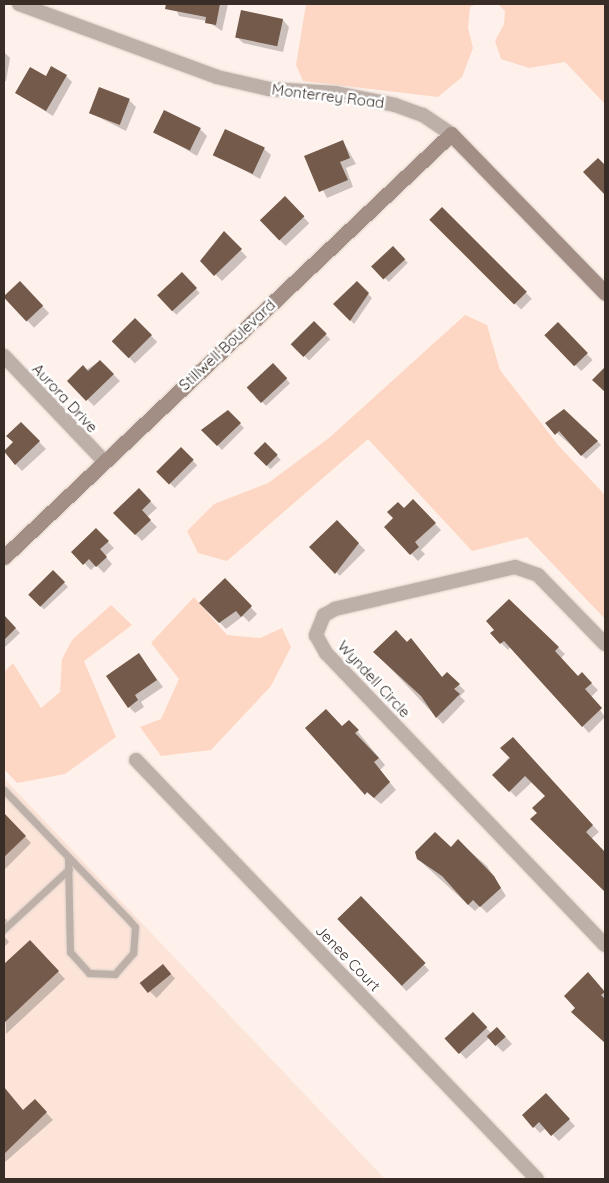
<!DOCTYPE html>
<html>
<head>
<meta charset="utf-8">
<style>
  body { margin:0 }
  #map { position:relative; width:609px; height:1183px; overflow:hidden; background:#fef1eb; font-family:Quicksand,sans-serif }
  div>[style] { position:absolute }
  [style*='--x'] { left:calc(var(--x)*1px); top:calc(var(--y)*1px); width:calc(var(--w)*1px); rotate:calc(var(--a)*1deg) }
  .built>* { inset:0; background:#fce4d8 }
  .green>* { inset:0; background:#fdd7c3 }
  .shadow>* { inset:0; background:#0003; transform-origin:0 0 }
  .building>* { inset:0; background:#745a4b; transform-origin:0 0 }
  .roads { filter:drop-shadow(0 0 1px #dbcec8) drop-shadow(0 0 1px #dbcec8) }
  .lane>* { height:7px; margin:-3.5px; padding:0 3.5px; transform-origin:3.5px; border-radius:3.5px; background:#bdb0a8 }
  .street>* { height:14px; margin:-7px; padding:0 7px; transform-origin:7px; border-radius:7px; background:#bdb0a8 }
  .secondary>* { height:15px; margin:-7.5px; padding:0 7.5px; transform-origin:7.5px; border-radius:7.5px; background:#a28e84 }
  span { translate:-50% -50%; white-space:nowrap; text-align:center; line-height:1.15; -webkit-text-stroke:5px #fff; paint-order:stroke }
  .street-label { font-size:15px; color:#392d27 }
  .frame { position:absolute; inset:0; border:5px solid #392d27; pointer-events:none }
</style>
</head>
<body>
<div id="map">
  <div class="built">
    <i style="clip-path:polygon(4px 778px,385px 1179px,4px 1179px)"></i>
  </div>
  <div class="green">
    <i style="clip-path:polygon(306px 4px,476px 4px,470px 7px,468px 28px,473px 48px,462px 77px,438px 97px,303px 81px,296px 65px)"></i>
    <i style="clip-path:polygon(498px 4px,605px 4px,605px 104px,565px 62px,529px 68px,501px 59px,495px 41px,504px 24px,505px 11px)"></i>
    <i style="clip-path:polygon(465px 315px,487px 325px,500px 370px,558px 445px,605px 495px,605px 619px,527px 537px,472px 551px,368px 439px,227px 561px,198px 553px,187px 531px,214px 504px,268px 483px,329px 438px)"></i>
    <i style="clip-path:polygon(194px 597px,227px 635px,260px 638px,282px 628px,291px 647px,271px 686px,211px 750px,161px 756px,140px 727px,161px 719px,179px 679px,151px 643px)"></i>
    <i style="clip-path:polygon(111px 605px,132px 625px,84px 661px,116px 737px,65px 774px,17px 783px,4px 769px,4px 672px,13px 663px,41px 708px,60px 692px,62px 659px,72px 640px)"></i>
  </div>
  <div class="shadow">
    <i style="clip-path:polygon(174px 4px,228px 4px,222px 31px,207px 21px,179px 16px)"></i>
    <i style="clip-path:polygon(283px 20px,289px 27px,283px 52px,243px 43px,236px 36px)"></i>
    <i style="clip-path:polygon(4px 52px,10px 58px,6px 81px,4px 81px)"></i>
    <i style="clip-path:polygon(66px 76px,72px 82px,53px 116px,16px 93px,46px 78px)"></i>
    <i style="clip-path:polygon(129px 100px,136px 107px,126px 131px,90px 113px)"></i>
    <i style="clip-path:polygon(200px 129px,207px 136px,197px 156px,155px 131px)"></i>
    <i style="clip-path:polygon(343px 141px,356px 164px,346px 168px,353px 187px,327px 198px,306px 157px)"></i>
    <i style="clip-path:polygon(264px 149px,271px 155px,260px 179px,215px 154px)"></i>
    <i style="left:285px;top:198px;width:35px;height:33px;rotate:46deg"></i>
    <i style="left:442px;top:209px;width:127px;height:15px;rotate:45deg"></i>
    <i style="clip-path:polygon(224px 233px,247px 257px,222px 281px,202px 261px)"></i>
    <i style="left:393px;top:248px;width:21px;height:27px;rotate:45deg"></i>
    <i style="left:182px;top:274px;width:26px;height:32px;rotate:47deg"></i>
    <i style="left:20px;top:283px;width:42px;height:21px;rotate:46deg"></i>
    <i style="clip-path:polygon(357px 283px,372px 298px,354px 324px,335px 304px)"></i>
    <i style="left:135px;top:319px;width:32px;height:31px;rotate:46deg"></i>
    <i style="left:314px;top:323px;width:23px;height:30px;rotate:45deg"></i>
    <i style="left:558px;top:324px;width:50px;height:16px;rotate:46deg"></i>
    <i style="clip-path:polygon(100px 361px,120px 381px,94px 406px,69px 381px)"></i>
    <i style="left:273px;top:365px;width:25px;height:33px;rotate:47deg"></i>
    <i style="clip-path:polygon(228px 412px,244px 428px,222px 450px,203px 430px)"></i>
    <i style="clip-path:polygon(21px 423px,46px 449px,22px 471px,4px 452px,15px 442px)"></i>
    <i style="clip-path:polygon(546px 423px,585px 428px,601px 445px,586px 459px)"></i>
    <i style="left:265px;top:443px;width:23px;height:14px;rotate:47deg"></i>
    <i style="left:181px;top:449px;width:23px;height:32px;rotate:45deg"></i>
    <i style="clip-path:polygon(139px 490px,157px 508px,147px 517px,157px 527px,142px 541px,115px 513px)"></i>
    <i style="clip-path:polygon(413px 501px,441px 530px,421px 550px,425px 554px,418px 561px,386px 527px)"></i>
    <i style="left:337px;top:522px;width:40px;height:36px;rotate:45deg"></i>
    <i style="clip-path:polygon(96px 530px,114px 548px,105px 556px,112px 564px,104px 573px,96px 565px,91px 570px,73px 552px)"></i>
    <i style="left:53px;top:571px;width:22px;height:33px;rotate:47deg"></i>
    <i style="clip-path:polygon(225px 580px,257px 614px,249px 622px,243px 616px,226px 629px,201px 603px)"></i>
    <i style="clip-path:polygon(509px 600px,565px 654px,560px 659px,578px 677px,582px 674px,598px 690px,591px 697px,605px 717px,589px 733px,511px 646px,508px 650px,492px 634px)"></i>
    <i style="clip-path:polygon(4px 617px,20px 633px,4px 648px)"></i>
    <i style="clip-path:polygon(411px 640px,443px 678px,447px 673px,465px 691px,460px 696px,465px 701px,443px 724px,375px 652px)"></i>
    <i style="clip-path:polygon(139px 655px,163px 687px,141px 702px,144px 707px,135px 713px,129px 707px)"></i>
    <i style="clip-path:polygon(349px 721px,385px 765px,380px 770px,396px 790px,381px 804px,357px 784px,342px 728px)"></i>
    <i style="clip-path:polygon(519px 745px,599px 832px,591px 839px,605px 853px,605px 890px,538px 813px,546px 796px,532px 782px,516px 797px,494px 775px)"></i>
    <i style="clip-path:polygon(4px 814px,31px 843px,4px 870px)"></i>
    <i style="clip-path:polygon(458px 841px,487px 866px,506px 896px,487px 913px,480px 906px,475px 911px,418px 859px,451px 848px)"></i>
    <i style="left:361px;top:897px;width:100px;height:31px;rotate:47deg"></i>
    <i style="clip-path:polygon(4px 917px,12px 926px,4px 936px)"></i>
    <i style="clip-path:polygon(4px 936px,9px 942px,4px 947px)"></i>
    <i style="clip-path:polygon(30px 942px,65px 979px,6px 1034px,4px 966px)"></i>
    <i style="left:162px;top:966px;width:18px;height:27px;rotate:43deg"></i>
    <i style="clip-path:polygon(595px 980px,605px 993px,605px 1042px,579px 1019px)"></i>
    <i style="clip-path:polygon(473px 1014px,491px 1033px,497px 1028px,512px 1044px,503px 1052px,489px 1038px,466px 1059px,447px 1039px)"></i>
    <i style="clip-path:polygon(4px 1090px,23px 1111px,41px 1107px,53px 1120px,4px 1163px,7px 1125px)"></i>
    <i style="clip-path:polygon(546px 1095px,575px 1126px,559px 1141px,546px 1128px,540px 1133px,524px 1116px)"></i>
  </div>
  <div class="building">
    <i style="clip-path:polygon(166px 4px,220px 4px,216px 25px,205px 23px,206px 17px,165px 9px)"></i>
    <i style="left:241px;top:10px;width:43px;height:28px;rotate:12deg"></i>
    <i style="clip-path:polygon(51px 66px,67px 75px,46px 111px,15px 93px,30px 67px,46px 76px)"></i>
    <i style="left:99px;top:87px;width:33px;height:28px;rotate:21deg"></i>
    <i style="left:164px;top:110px;width:41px;height:25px;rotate:26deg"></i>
    <i style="left:225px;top:129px;width:44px;height:29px;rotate:25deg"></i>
    <i style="clip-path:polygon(343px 140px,350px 158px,340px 162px,348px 180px,319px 192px,304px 156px)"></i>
    <i style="clip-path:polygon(598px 158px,605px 165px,605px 195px,583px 172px)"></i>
    <i style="left:285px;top:196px;width:28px;height:35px;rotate:46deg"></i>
    <i style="left:442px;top:207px;width:120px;height:18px;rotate:45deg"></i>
    <i style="clip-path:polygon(224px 231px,242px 249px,214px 276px,200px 261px)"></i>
    <i style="left:393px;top:246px;width:18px;height:30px;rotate:47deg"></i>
    <i style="left:182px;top:272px;width:22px;height:34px;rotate:47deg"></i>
    <i style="left:20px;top:281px;width:34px;height:23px;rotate:47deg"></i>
    <i style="clip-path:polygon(357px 281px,369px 293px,350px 321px,333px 304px)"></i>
    <i style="left:135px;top:318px;width:24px;height:33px;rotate:45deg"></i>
    <i style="left:314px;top:321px;width:18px;height:33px;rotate:45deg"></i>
    <i style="left:558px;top:322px;width:43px;height:19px;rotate:46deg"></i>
    <i style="clip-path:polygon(100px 360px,114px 374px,86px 401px,67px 381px,83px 365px,88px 371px)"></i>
    <i style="left:273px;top:363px;width:21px;height:36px;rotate:47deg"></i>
    <i style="clip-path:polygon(605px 367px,605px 392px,592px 380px)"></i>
    <i style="clip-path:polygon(564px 409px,598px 441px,581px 456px,559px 431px,555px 435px,545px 423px)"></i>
    <i style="clip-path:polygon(228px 410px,241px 423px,217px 446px,201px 430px)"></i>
    <i style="clip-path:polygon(21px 422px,40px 441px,15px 465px,4px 451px,13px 442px,6px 436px)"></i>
    <i style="left:265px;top:442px;width:18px;height:16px;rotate:45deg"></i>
    <i style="left:181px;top:447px;width:18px;height:35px;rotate:45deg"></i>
    <i style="clip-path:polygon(139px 488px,151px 501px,142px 510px,151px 520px,135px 535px,113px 513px)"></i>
    <i style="clip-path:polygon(413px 499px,436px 523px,415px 542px,419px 547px,410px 555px,384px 527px,393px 518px,387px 512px,398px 502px,404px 508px)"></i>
    <i style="clip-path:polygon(337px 520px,359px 543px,335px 574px,309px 547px)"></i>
    <i style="clip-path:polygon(96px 528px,109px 541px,100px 549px,107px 557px,96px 567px,89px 559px,83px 565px,71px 552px)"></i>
    <i style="left:53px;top:570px;width:17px;height:35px;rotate:45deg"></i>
    <i style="clip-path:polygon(225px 578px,252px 606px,241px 617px,236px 611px,219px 623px,199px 603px)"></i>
    <i style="clip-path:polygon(509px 599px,559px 647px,555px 651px,578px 676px,582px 672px,592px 683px,585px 689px,602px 708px,582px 727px,504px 641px,500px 644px,490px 633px,494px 630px,486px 621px)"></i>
    <i style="clip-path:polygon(4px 615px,16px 628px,4px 640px)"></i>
    <i style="clip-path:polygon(396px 630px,407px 642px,411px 638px,442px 677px,447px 672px,460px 684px,454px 689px,460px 694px,436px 718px,421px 696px,373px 652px)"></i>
    <i style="clip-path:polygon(139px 653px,157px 680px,135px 695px,138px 700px,128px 708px,106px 676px)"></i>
    <i style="clip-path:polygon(326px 709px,342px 726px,349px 720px,359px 730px,355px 733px,379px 758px,374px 762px,390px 782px,374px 798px,367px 792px,365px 795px,305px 728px)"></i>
    <i style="clip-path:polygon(513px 737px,593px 825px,586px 832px,605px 852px,605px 892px,530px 819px,537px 813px,532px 808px,545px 796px,525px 776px,509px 792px,492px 775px,510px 758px,500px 748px)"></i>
    <i style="clip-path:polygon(4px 813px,26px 836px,4px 857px)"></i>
    <i style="clip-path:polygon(435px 832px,451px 847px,458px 839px,494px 876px,501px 888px,480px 907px,473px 900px,468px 905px,442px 876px,417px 859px,415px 852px)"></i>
    <i style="left:361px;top:896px;width:93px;height:33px;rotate:46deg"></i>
    <i style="clip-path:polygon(30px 940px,59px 971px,4px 1023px,4px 964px)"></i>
    <i style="left:163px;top:964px;width:13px;height:30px;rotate:51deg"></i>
    <i style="clip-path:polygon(588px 972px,605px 992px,601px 995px,605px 999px,605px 1043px,571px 1012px,575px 1008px,564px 996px)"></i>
    <i style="left:473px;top:1012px;width:21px;height:39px;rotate:47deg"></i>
    <i style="left:497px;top:1027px;width:13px;height:14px;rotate:48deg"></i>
    <i style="clip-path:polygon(4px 1087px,23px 1110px,35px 1099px,47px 1112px,4px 1154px)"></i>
    <i style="clip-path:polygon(546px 1093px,570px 1119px,551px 1136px,539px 1122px,533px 1128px,522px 1115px)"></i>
  </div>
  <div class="roads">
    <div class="lane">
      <i style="--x:4;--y:790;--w:180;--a:46.1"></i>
      <i style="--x:129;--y:920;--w:9;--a:49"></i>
      <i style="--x:135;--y:927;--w:26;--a:94"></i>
      <i style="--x:133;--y:953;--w:28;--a:131"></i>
      <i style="--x:115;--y:974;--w:26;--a:-178"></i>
      <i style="--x:89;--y:973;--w:28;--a:-132"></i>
      <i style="--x:70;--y:952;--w:95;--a:-91.2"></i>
      <i style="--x:4;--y:929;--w:88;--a:-42.7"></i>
    </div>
    <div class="street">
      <i style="--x:19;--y:4;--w:211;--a:20.2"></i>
      <i style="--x:217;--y:77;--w:53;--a:13"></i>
      <i style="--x:269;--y:89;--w:67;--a:3.4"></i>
      <i style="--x:336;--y:93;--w:60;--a:11.5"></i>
      <i style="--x:395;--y:105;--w:30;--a:20"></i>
      <i style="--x:423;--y:115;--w:34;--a:34"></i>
      <i style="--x:4;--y:356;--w:145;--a:46.4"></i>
      <i style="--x:605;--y:644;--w:96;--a:-134.2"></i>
      <i style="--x:538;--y:575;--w:24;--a:-161"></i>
      <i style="--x:515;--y:567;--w:185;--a:166.9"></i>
      <i style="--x:335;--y:609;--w:13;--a:151"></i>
      <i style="--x:324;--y:615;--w:22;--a:112"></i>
      <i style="--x:316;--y:635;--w:21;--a:61"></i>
      <i style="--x:326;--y:653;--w:404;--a:46.3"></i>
      <i style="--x:136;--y:760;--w:580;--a:46.26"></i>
    </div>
    <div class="secondary">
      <i style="--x:4;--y:557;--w:615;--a:-43.42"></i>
      <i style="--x:451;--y:134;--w:221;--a:45.9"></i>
    </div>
  </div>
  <div class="street-label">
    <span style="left:328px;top:96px;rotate:7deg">Monterrey Road</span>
    <span style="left:227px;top:345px;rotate:-43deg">Stillwell Boulevard</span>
    <span style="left:65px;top:398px;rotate:47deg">Aurora Drive</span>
    <span style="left:374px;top:679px;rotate:47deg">Wyndell Circle</span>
    <span style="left:348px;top:958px;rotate:46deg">Jenee Court</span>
  </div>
  <div class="frame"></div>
</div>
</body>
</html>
